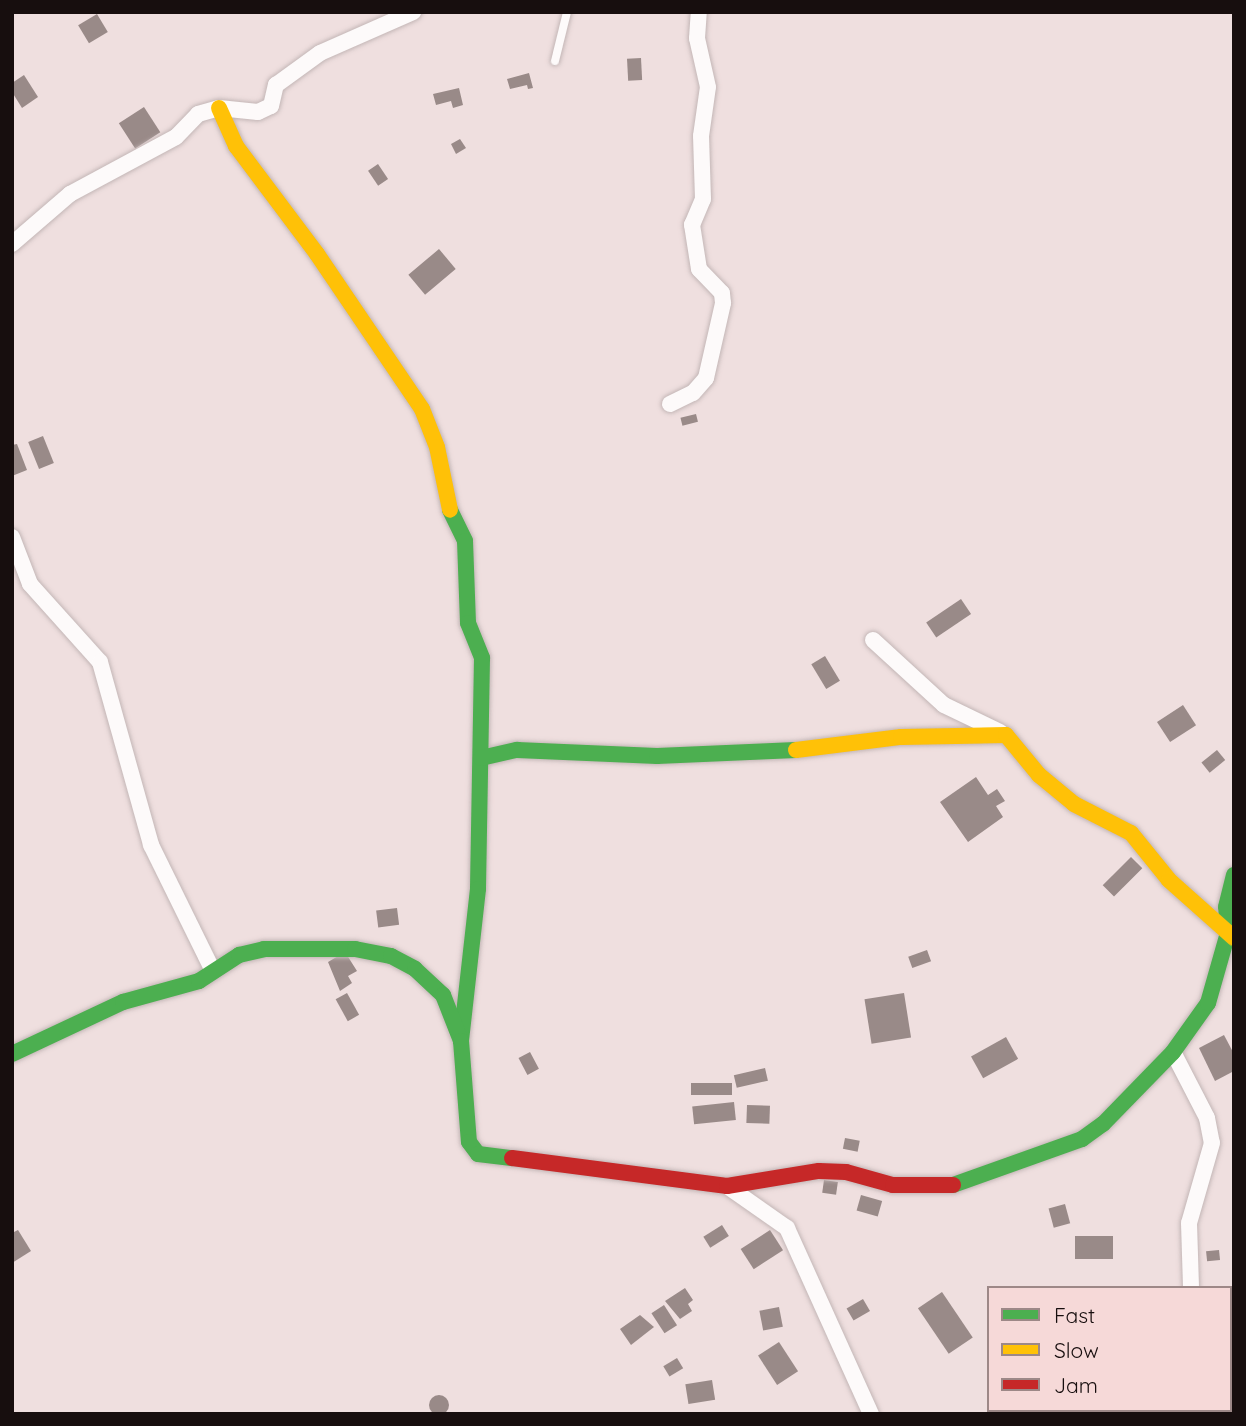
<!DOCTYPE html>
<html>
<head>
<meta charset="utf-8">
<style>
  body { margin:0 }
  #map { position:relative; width:1246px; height:1426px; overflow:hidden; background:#efdfdf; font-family:Quicksand,sans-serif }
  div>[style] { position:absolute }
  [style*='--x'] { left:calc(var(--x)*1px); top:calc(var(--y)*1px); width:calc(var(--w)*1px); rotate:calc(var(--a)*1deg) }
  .building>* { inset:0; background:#998a88; transform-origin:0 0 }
  .round { border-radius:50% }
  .roads { filter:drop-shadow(0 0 2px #c3b6b6) drop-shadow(0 0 2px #c3b6b6) }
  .lane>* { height:8px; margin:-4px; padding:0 4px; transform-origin:4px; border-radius:4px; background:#fdfafa }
  .street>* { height:16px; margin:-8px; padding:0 8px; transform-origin:8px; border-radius:8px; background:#fdfafa }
  .fast>* { height:16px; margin:-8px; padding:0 8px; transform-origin:8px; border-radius:8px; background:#4caf50 }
  .slow>* { height:16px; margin:-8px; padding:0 8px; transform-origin:8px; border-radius:8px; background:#ffc107 }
  .jam>* { height:16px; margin:-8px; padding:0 8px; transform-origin:8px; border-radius:8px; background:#c62828 }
  span { translate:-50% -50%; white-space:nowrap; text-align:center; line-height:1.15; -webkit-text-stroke:7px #f6d9d8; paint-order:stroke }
  .frame { position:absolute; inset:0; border:14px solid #170e0e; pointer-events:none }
  .legend { position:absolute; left:987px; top:1286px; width:245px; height:126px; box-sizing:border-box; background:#f6d9d8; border:2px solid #9d8887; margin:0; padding:9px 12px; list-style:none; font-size:21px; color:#170e0e }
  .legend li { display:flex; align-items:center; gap:14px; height:35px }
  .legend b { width:35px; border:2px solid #9d8887 }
</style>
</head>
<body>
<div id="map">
  <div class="building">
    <i style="left:97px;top:14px;width:21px;height:22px;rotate:59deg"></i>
    <i style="left:641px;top:58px;width:22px;height:14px;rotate:87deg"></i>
    <i style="clip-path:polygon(529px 73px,533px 88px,528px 89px,527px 85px,510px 89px,507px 79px)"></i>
    <i style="clip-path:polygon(24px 75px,38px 97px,22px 108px,12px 92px,12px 83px)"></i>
    <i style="clip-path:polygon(459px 88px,463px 105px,453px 108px,451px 101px,436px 105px,433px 94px)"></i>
    <i style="left:144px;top:107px;width:30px;height:30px;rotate:57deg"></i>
    <i style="clip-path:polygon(460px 139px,466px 148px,456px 154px,451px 144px)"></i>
    <i style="left:378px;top:164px;width:18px;height:12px;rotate:56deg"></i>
    <i style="left:439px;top:249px;width:26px;height:40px;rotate:50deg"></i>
    <i style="left:696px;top:414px;width:8px;height:16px;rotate:76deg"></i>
    <i style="left:43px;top:436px;width:29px;height:16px;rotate:68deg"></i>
    <i style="clip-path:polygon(17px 444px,27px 470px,12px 476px,12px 445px)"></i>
    <i style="left:961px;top:599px;width:18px;height:42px;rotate:56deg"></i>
    <i style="left:825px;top:656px;width:29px;height:16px;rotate:59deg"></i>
    <i style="left:1183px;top:705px;width:24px;height:31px;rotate:57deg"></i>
    <i style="left:1217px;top:750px;width:13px;height:20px;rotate:51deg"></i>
    <i style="clip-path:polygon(976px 777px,988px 795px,997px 789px,1005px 801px,996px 806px,1003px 817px,968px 842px,940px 802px)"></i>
    <i style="left:1131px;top:857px;width:16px;height:40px;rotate:45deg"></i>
    <i style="left:397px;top:908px;width:17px;height:21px;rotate:83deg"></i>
    <i style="left:927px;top:950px;width:12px;height:20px;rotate:70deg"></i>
    <i style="clip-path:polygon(345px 952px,357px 971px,348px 976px,352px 983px,340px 991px,328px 962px)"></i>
    <i style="left:347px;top:993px;width:25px;height:13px;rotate:61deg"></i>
    <i style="left:904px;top:993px;width:45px;height:40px;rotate:81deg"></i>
    <i style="clip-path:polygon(1224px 1035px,1234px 1054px,1234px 1071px,1215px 1081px,1199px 1048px)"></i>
    <i style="left:1006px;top:1037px;width:25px;height:40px;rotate:61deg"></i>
    <i style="left:530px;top:1052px;width:19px;height:13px;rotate:62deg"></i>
    <i style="left:765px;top:1068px;width:13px;height:32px;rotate:77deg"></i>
    <i style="left:732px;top:1083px;width:12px;height:41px;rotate:90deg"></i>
    <i style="left:734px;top:1102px;width:18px;height:42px;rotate:84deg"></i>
    <i style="left:747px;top:1105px;width:23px;height:18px;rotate:2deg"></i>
    <i style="left:845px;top:1138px;width:15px;height:11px;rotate:11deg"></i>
    <i style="left:824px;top:1180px;width:14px;height:13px;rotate:8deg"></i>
    <i style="left:861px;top:1195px;width:22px;height:16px;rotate:16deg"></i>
    <i style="left:1065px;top:1204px;width:20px;height:17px;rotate:75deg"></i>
    <i style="left:722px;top:1225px;width:13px;height:22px;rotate:58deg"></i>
    <i style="clip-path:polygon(18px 1230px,31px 1251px,12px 1263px,12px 1233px)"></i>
    <i style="left:770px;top:1230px;width:24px;height:35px;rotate:57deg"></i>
    <i style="left:1075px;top:1236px;width:38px;height:23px"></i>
    <i style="left:1219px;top:1250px;width:10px;height:13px;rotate:84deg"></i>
    <i style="clip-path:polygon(685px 1288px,693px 1300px,688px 1304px,692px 1311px,680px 1319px,665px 1301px)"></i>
    <i style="left:942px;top:1292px;width:55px;height:29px;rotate:56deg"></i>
    <i style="left:863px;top:1299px;width:14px;height:19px;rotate:60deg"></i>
    <i style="left:664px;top:1305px;width:24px;height:15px;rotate:57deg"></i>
    <i style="left:779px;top:1307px;width:20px;height:20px;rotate:79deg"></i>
    <i style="clip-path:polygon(640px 1315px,654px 1327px,631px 1345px,620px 1329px)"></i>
    <i style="left:779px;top:1342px;width:35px;height:25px;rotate:57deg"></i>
    <i style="left:677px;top:1358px;width:12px;height:16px;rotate:59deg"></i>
    <i style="left:712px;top:1380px;width:20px;height:27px;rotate:81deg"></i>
    <i class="round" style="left:429px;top:1395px;width:20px;height:20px"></i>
  </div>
  <div class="roads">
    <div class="lane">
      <i style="--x:555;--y:61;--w:50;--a:-76.2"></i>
    </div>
    <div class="street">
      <i style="--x:12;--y:244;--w:77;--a:-40.8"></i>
      <i style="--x:70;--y:194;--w:120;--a:-28.3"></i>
      <i style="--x:176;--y:137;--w:32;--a:-46"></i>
      <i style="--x:198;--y:114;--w:22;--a:-16"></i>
      <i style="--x:219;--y:108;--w:39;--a:6"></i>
      <i style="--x:258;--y:112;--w:14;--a:-25"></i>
      <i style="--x:271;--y:106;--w:22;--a:-77"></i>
      <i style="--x:276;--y:85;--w:54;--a:-36"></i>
      <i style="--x:320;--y:53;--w:102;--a:-23.8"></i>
      <i style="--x:670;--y:404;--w:25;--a:-26"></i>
      <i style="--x:693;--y:393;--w:20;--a:-49"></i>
      <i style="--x:706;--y:378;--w:77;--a:-77.2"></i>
      <i style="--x:723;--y:303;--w:10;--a:-96"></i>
      <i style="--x:722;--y:293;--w:33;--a:-134"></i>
      <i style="--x:699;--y:269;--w:45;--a:-99"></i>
      <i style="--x:692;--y:225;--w:28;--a:-67"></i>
      <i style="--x:703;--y:199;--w:63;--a:-91.8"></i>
      <i style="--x:701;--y:136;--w:49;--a:-81.9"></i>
      <i style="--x:708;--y:87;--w:50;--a:-102.7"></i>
      <i style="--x:697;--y:38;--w:26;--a:-86"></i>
      <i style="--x:12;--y:537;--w:50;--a:69"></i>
      <i style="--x:30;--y:584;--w:105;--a:48.1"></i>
      <i style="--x:100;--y:662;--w:190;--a:74.4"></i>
      <i style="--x:151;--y:845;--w:140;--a:63.8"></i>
      <i style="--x:873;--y:640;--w:96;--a:42.5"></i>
      <i style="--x:944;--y:705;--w:62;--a:25.7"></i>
      <i style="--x:1173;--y:1052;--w:74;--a:62.7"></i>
      <i style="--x:1207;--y:1118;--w:25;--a:79"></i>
      <i style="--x:1212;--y:1143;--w:83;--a:106"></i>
      <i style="--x:1189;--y:1223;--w:65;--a:88.2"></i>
      <i style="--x:727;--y:1186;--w:73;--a:35"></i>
      <i style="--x:787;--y:1228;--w:204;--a:65.7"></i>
      <i style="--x:1185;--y:1410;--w:4;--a:90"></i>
    </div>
    <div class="fast">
      <i style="--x:450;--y:510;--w:34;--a:64"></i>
      <i style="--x:465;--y:541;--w:82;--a:87.9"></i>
      <i style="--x:468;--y:623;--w:38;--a:68"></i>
      <i style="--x:482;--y:658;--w:231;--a:91"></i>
      <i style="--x:478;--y:889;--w:153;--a:96.4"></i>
      <i style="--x:481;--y:758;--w:37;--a:-13"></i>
      <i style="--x:517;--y:750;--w:140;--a:2.5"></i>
      <i style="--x:657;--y:756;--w:139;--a:-2.5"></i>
      <i style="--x:12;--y:1054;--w:123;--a:-25.1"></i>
      <i style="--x:123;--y:1002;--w:79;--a:-15.4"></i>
      <i style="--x:199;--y:981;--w:48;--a:-33"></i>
      <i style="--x:239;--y:955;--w:26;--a:-13"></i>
      <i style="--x:264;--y:949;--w:91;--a:0"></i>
      <i style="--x:355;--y:949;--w:37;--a:11"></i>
      <i style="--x:391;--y:956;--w:27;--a:28"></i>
      <i style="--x:415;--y:969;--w:38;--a:43"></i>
      <i style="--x:443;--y:995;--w:49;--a:68.6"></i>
      <i style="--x:461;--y:1041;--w:101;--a:85.5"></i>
      <i style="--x:469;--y:1142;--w:15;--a:53"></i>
      <i style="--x:478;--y:1154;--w:34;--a:7"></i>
      <i style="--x:953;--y:1185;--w:137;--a:-19.6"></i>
      <i style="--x:1082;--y:1139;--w:26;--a:-36"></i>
      <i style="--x:1103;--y:1124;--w:100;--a:-45.8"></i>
      <i style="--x:1173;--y:1052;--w:60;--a:-54.5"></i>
      <i style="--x:1208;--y:1003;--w:73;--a:-74.1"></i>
      <i style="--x:1228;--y:933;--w:26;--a:-94"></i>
      <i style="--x:1226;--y:907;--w:33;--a:-76"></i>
    </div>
    <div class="slow">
      <i style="--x:219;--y:108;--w:42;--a:65.9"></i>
      <i style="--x:236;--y:146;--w:135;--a:53.1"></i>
      <i style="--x:317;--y:254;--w:187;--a:55.9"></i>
      <i style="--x:422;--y:409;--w:41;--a:68.5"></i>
      <i style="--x:437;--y:447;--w:64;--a:78.3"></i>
      <i style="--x:796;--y:750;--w:106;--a:-7.1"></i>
      <i style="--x:901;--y:737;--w:105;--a:-1.1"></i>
      <i style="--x:1006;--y:735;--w:52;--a:50.5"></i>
      <i style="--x:1039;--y:775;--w:45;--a:39.6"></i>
      <i style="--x:1074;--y:804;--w:64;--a:27"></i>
      <i style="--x:1131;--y:833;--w:60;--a:51"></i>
      <i style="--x:1169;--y:880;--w:87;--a:41.7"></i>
    </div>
    <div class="jam">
      <i style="--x:512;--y:1158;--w:217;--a:7.4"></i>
      <i style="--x:727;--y:1186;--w:93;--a:-9.3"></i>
      <i style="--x:819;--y:1171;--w:27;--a:2"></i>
      <i style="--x:846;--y:1172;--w:49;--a:15.5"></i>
      <i style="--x:893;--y:1185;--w:60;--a:0"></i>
    </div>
  </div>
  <div class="frame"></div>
  <ul class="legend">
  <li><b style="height:9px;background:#4caf50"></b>Fast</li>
  <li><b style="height:9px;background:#ffc107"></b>Slow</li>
  <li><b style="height:9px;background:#c62828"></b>Jam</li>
  </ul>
</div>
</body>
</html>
